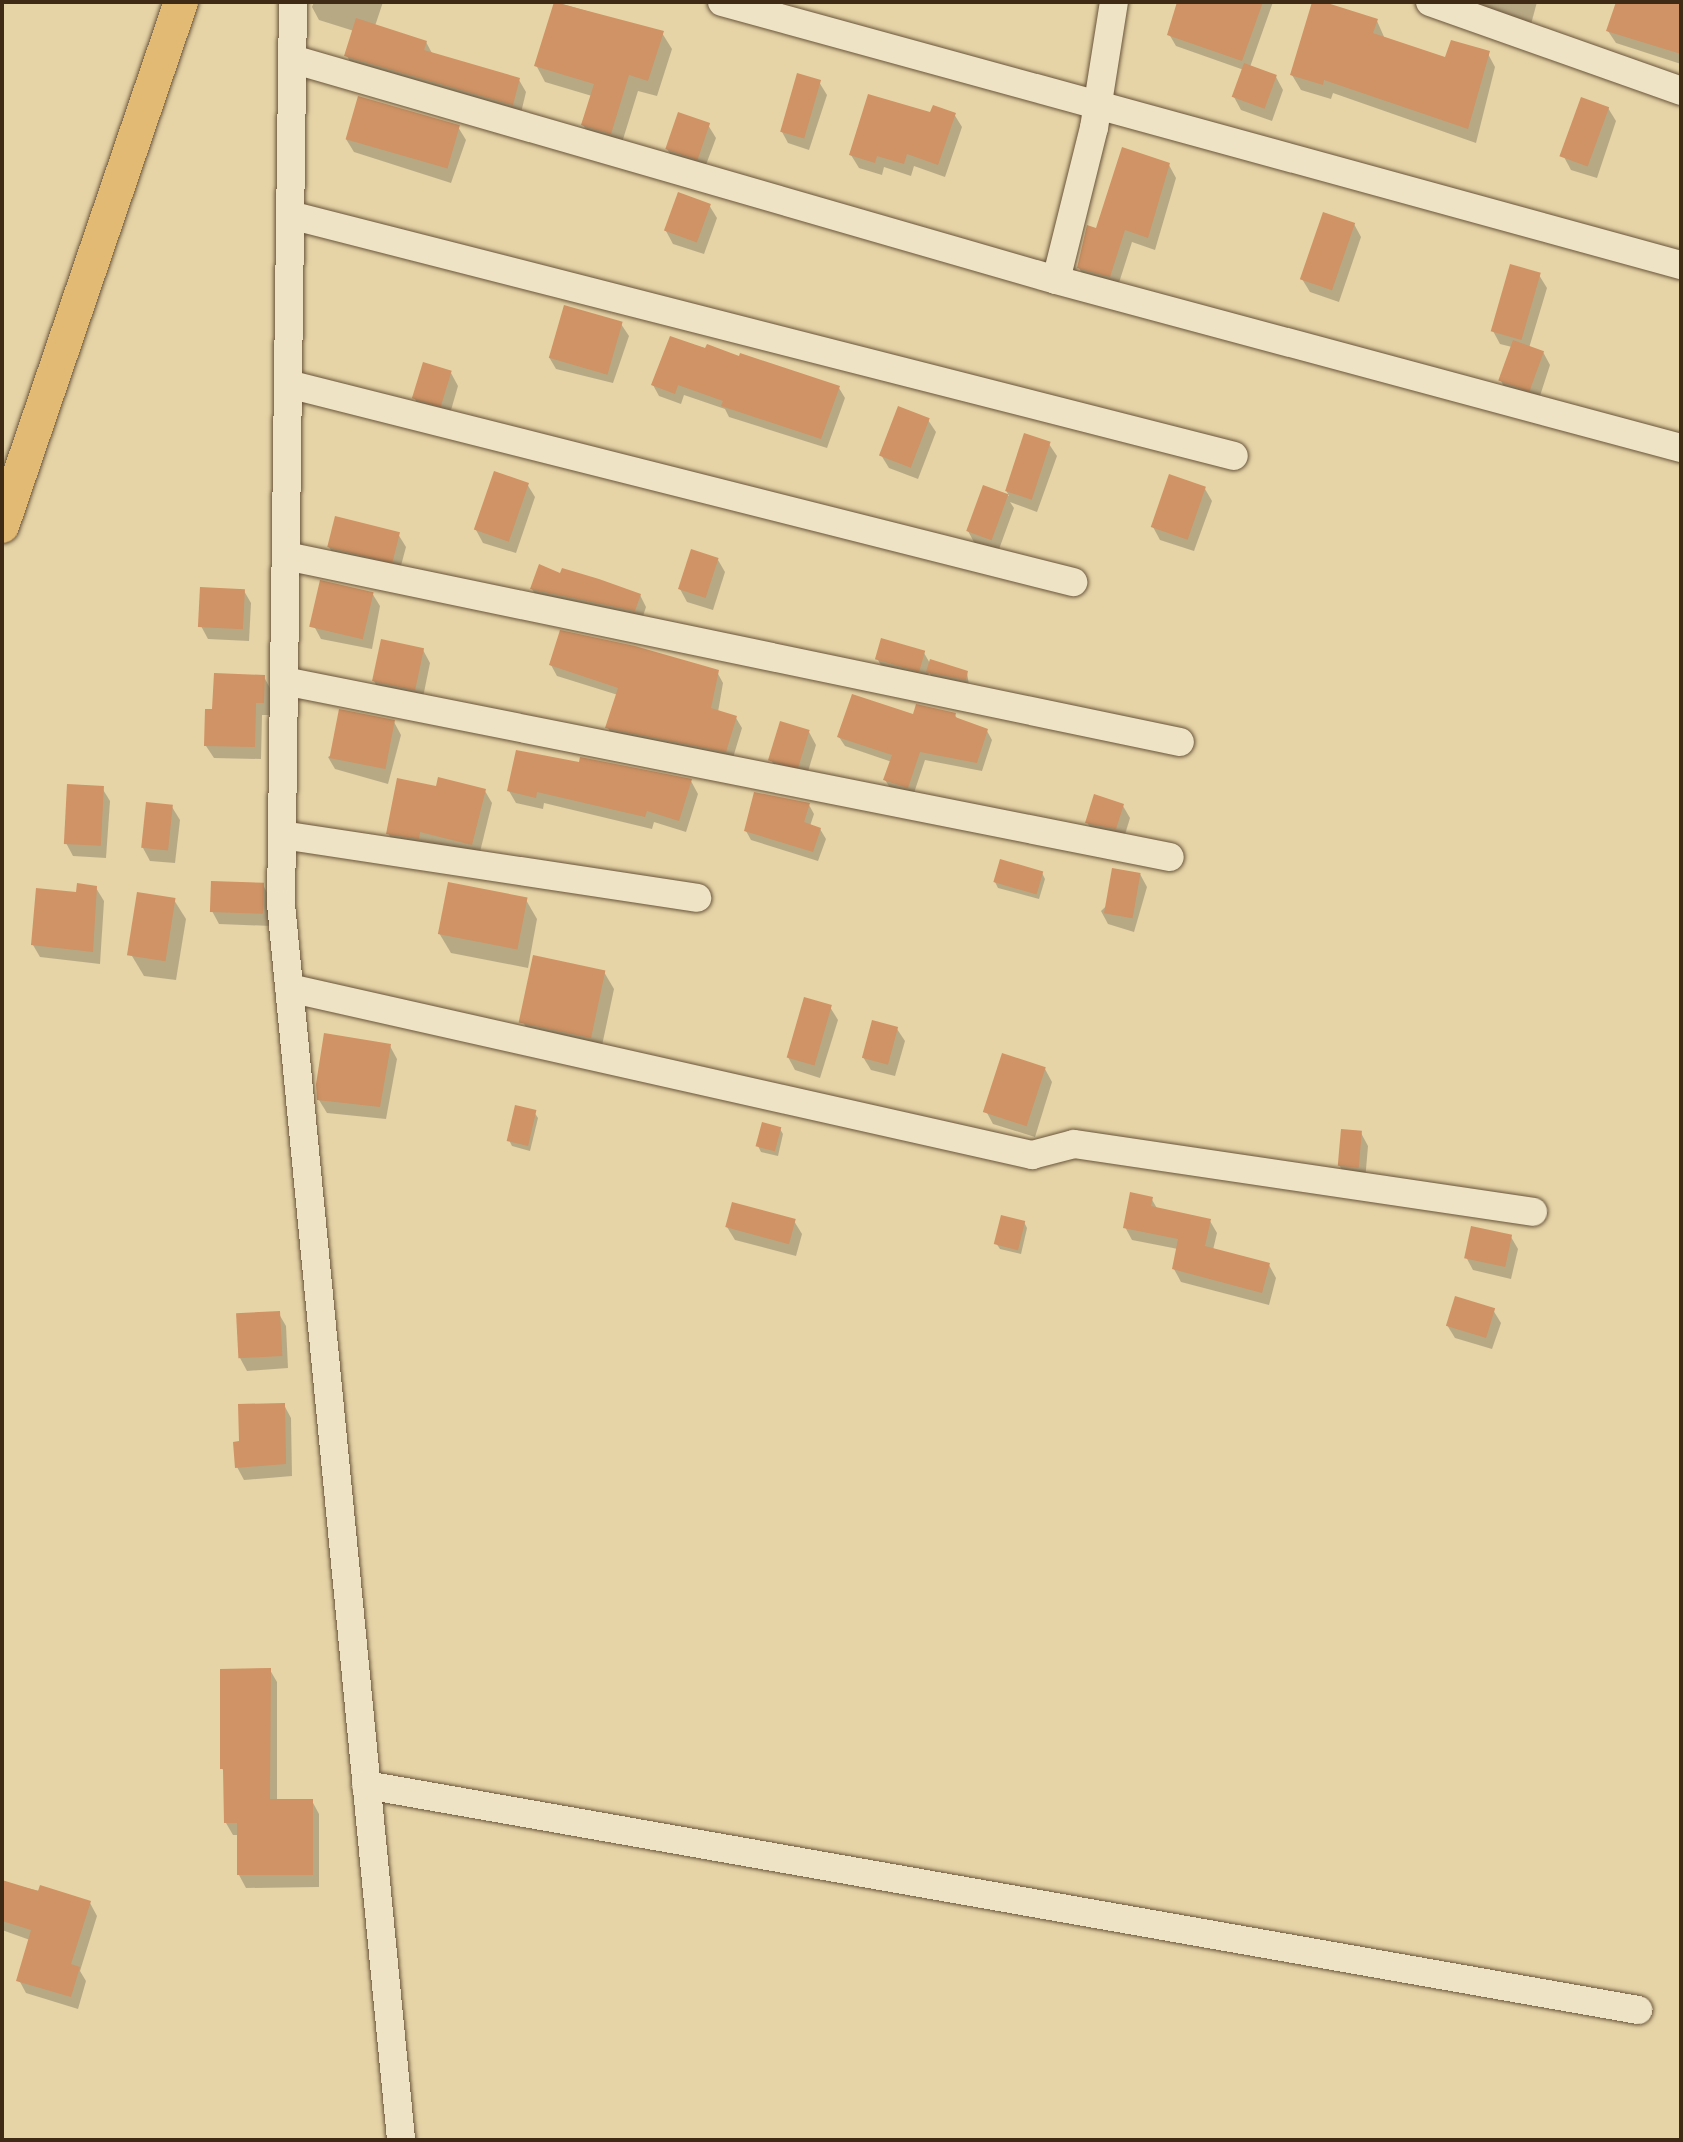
<!DOCTYPE html>
<html>
<head>
<meta charset="utf-8">
<style>
  body { margin:0 }
  #map { position:relative; width:1683px; height:2142px; overflow:hidden; background:#e6d4a7; font-family:"Libre Bodoni",serif }
  div>[style] { position:absolute }
  [style*='--x'] { left:calc(var(--x)*1px); top:calc(var(--y)*1px); width:calc(var(--w)*1px); rotate:calc(var(--a)*1deg) }
  .shadow>* { inset:0; background:#0003 }
  .building>* { inset:0; background:#cf9365; transform-origin:0 0 }
  .roads { filter:drop-shadow(0 0 2px #69543a) drop-shadow(0 0 2px #69543a) }
  .minor>* { height:28px; margin:-14px; padding:0 14px; transform-origin:14px; border-radius:14px; background:#efe3c6 }
  .major>* { height:34px; margin:-17px; padding:0 17px; transform-origin:17px; border-radius:17px; background:#e3ba74 }
  span { translate:-50% -50%; white-space:nowrap; text-align:center; line-height:1.15; -webkit-text-stroke:7px #efe3c6; paint-order:stroke }
  .frame { position:absolute; inset:0; border:4px solid #3f2a16; pointer-events:none }
</style>
</head>
<body>
<div id="map">
  <div class="shadow">
    <i style="clip-path:polygon(314px 2px,383px 2px,375px 26px,426px 42px,433px 55px,519px 80px,526px 92px,520px 117px,354px 69px,347px 56px,354px 31px,319px 20px,312px 7px)"></i>
    <i style="clip-path:polygon(556px 2px,662px 33px,672px 49px,657px 96px,638px 91px,620px 149px,593px 141px,583px 125px,592px 96px,545px 82px,536px 65px)"></i>
    <i style="clip-path:polygon(1179px 2px,1273px 2px,1250px 67px,1276px 77px,1283px 90px,1272px 121px,1241px 110px,1234px 97px,1244px 70px,1176px 46px,1169px 34px)"></i>
    <i style="clip-path:polygon(1314px 2px,1377px 21px,1385px 39px,1447px 60px,1487px 52px,1495px 67px,1476px 143px,1333px 93px,1331px 99px,1301px 90px,1292px 75px)"></i>
    <i style="clip-path:polygon(1447px 2px,1537px 2px,1530px 28px)"></i>
    <i style="clip-path:polygon(1618px 2px,1681px 2px,1681px 64px,1616px 43px,1608px 31px)"></i>
    <i style="clip-path:polygon(819px 82px,827px 95px,809px 150px,788px 143px,781px 130px)"></i>
    <i style="clip-path:polygon(1608px 108px,1616px 121px,1597px 178px,1571px 170px,1564px 157px)"></i>
    <i style="clip-path:polygon(932px 114px,954px 114px,962px 127px,945px 177px,914px 166px,911px 176px,884px 167px,882px 175px,859px 168px,851px 155px)"></i>
    <i style="clip-path:polygon(708px 125px,716px 138px,704px 170px,675px 162px,667px 149px)"></i>
    <i style="clip-path:polygon(458px 127px,466px 140px,451px 183px,354px 152px,346px 139px)"></i>
    <i style="clip-path:polygon(1169px 165px,1176px 178px,1155px 250px,1132px 242px,1117px 289px,1086px 280px,1079px 268px,1098px 231px)"></i>
    <i style="clip-path:polygon(709px 205px,717px 218px,704px 254px,673px 244px,666px 231px)"></i>
    <i style="clip-path:polygon(1354px 224px,1361px 237px,1339px 302px,1310px 292px,1302px 279px)"></i>
    <i style="clip-path:polygon(1539px 275px,1547px 288px,1529px 348px,1543px 352px,1550px 365px,1538px 402px,1508px 394px,1501px 381px,1512px 347px,1500px 344px,1493px 331px)"></i>
    <i style="clip-path:polygon(621px 324px,629px 336px,613px 383px,556px 369px,549px 357px)"></i>
    <i style="clip-path:polygon(671px 338px,839px 388px,845px 398px,827px 448px,729px 417px,725px 409px,684px 395px,681px 404px,659px 396px,653px 385px)"></i>
    <i style="clip-path:polygon(451px 373px,458px 386px,449px 417px,421px 410px,414px 397px)"></i>
    <i style="clip-path:polygon(928px 420px,936px 432px,918px 479px,889px 468px,881px 455px)"></i>
    <i style="clip-path:polygon(1049px 444px,1057px 456px,1037px 512px,1010px 502px,1014px 508px,998px 552px,975px 544px,968px 531px,984px 487px,1009px 496px,1006px 490px)"></i>
    <i style="clip-path:polygon(527px 484px,535px 497px,516px 553px,483px 543px,476px 530px)"></i>
    <i style="clip-path:polygon(1205px 489px,1212px 501px,1194px 551px,1160px 540px,1153px 527px)"></i>
    <i style="clip-path:polygon(398px 534px,406px 547px,399px 573px,337px 560px,329px 547px)"></i>
    <i style="clip-path:polygon(718px 560px,725px 572px,713px 610px,687px 602px,680px 589px)"></i>
    <i style="clip-path:polygon(562px 575px,640px 595px,646px 607px,641px 622px,539px 601px,532px 589px)"></i>
    <i style="clip-path:polygon(244px 591px,251px 603px,249px 641px,208px 639px,201px 626px)"></i>
    <i style="clip-path:polygon(372px 593px,380px 606px,372px 649px,321px 639px,314px 626px)"></i>
    <i style="clip-path:polygon(423px 650px,430px 663px,422px 702px,381px 694px,374px 681px)"></i>
    <i style="clip-path:polygon(924px 653px,931px 665px,967px 673px,969px 685px,932px 677px,929px 673px,926px 682px,884px 671px,877px 658px)"></i>
    <i style="clip-path:polygon(551px 665px,717px 672px,723px 683px,718px 712px,736px 718px,742px 728px,732px 761px,614px 738px,607px 727px,618px 695px,557px 676px)"></i>
    <i style="clip-path:polygon(264px 677px,271px 690px,270px 715px,262px 715px,261px 759px,214px 758px,206px 746px,214px 711px)"></i>
    <i style="clip-path:polygon(955px 715px,958px 720px,987px 731px,992px 740px,982px 771px,925px 760px,913px 796px,891px 789px,885px 780px,892px 762px,845px 746px,839px 737px,914px 717px)"></i>
    <i style="clip-path:polygon(394px 722px,401px 735px,388px 784px,335px 769px,328px 757px)"></i>
    <i style="clip-path:polygon(809px 732px,816px 745px,806px 778px,779px 772px,771px 760px)"></i>
    <i style="clip-path:polygon(691px 781px,698px 794px,686px 832px,654px 822px,652px 829px,544px 803px,543px 809px,516px 803px,509px 791px)"></i>
    <i style="clip-path:polygon(102px 788px,110px 801px,106px 858px,73px 856px,66px 843px)"></i>
    <i style="clip-path:polygon(437px 788px,485px 791px,492px 803px,479px 856px,395px 846px,388px 833px)"></i>
    <i style="clip-path:polygon(809px 805px,814px 814px,810px 826px,820px 829px,826px 839px,818px 861px,751px 840px,746px 831px)"></i>
    <i style="clip-path:polygon(1123px 806px,1130px 818px,1123px 841px,1094px 835px,1087px 822px)"></i>
    <i style="clip-path:polygon(172px 807px,180px 820px,175px 863px,150px 861px,143px 848px)"></i>
    <i style="clip-path:polygon(1042px 873px,1045px 879px,1039px 899px,998px 888px,995px 882px)"></i>
    <i style="clip-path:polygon(1140px 874px,1147px 887px,1134px 932px,1108px 924px,1101px 911px)"></i>
    <i style="clip-path:polygon(263px 885px,270px 898px,271px 926px,219px 924px,212px 911px)"></i>
    <i style="clip-path:polygon(96px 888px,104px 901px,100px 964px,40px 957px,33px 945px)"></i>
    <i style="clip-path:polygon(174px 900px,186px 919px,176px 980px,144px 976px,132px 956px)"></i>
    <i style="clip-path:polygon(526px 900px,537px 919px,528px 968px,451px 953px,439px 933px)"></i>
    <i style="clip-path:polygon(604px 972px,614px 989px,600px 1055px,533px 1040px,523px 1022px)"></i>
    <i style="clip-path:polygon(830px 1007px,838px 1020px,820px 1078px,795px 1070px,788px 1057px)"></i>
    <i style="clip-path:polygon(897px 1029px,905px 1041px,895px 1076px,871px 1070px,863px 1057px)"></i>
    <i style="clip-path:polygon(390px 1046px,397px 1059px,386px 1119px,327px 1113px,319px 1100px)"></i>
    <i style="clip-path:polygon(1045px 1069px,1052px 1082px,1035px 1137px,993px 1124px,986px 1111px)"></i>
    <i style="clip-path:polygon(534px 1112px,538px 1118px,530px 1151px,512px 1146px,509px 1140px)"></i>
    <i style="clip-path:polygon(780px 1129px,783px 1134px,778px 1156px,761px 1152px,758px 1146px)"></i>
    <i style="clip-path:polygon(1361px 1133px,1368px 1146px,1365px 1181px,1347px 1178px,1339px 1165px)"></i>
    <i style="clip-path:polygon(1151px 1198px,1158px 1210px,1210px 1221px,1217px 1233px,1213px 1250px,1269px 1265px,1276px 1278px,1269px 1305px,1181px 1282px,1174px 1269px,1178px 1249px,1132px 1240px,1125px 1227px)"></i>
    <i style="clip-path:polygon(794px 1221px,802px 1234px,796px 1256px,735px 1240px,727px 1227px)"></i>
    <i style="clip-path:polygon(1024px 1222px,1027px 1228px,1021px 1254px,1000px 1249px,996px 1243px)"></i>
    <i style="clip-path:polygon(1511px 1237px,1518px 1249px,1511px 1279px,1473px 1270px,1466px 1257px)"></i>
    <i style="clip-path:polygon(1493px 1310px,1501px 1323px,1492px 1349px,1455px 1338px,1447px 1325px)"></i>
    <i style="clip-path:polygon(279px 1314px,286px 1326px,288px 1368px,247px 1371px,240px 1358px)"></i>
    <i style="clip-path:polygon(284px 1405px,291px 1418px,292px 1476px,244px 1480px,237px 1467px,241px 1443px)"></i>
    <i style="clip-path:polygon(270px 1670px,277px 1682px,277px 1801px,312px 1801px,319px 1814px,319px 1887px,246px 1888px,239px 1875px,239px 1835px,233px 1835px,226px 1823px,225px 1774px,222px 1768px)"></i>
    <i style="clip-path:polygon(2px 1882px,90px 1903px,97px 1916px,80px 1971px,86px 1981px,78px 2009px,26px 1993px,19px 1980px,30px 1940px,2px 1930px)"></i>
  </div>
  <div class="building">
    <i style="clip-path:polygon(554px 2px,664px 31px,648px 81px,629px 75px,611px 134px,581px 125px,594px 84px,534px 66px)"></i>
    <i style="clip-path:polygon(1177px 2px,1263px 2px,1242px 61px,1167px 35px)"></i>
    <i style="clip-path:polygon(1312px 2px,1324px 2px,1378px 19px,1373px 33px,1445px 57px,1451px 40px,1490px 51px,1468px 129px,1324px 80px,1323px 85px,1290px 75px)"></i>
    <i style="clip-path:polygon(1616px 2px,1681px 2px,1681px 54px,1606px 31px)"></i>
    <i style="clip-path:polygon(356px 18px,427px 41px,424px 50px,520px 78px,513px 105px,344px 56px)"></i>
    <i style="left:1244px;top:63px;width:35px;height:36px;rotate:20deg"></i>
    <i style="left:797px;top:73px;width:25px;height:61px;rotate:16deg"></i>
    <i style="clip-path:polygon(868px 94px,930px 112px,933px 105px,956px 113px,938px 165px,907px 154px,904px 164px,877px 156px,875px 163px,849px 155px)"></i>
    <i style="left:358px;top:96px;width:106px;height:45px;rotate:16deg"></i>
    <i style="left:1581px;top:97px;width:30px;height:63px;rotate:20deg"></i>
    <i style="left:678px;top:112px;width:34px;height:39px;rotate:19deg"></i>
    <i style="clip-path:polygon(1122px 147px,1170px 163px,1148px 238px,1125px 230px,1110px 277px,1077px 268px,1087px 225px,1096px 228px)"></i>
    <i style="left:678px;top:192px;width:35px;height:41px;rotate:20deg"></i>
    <i style="left:1323px;top:212px;width:34px;height:71px;rotate:19deg"></i>
    <i style="left:1510px;top:264px;width:32px;height:70px;rotate:16deg"></i>
    <i style="left:564px;top:305px;width:61px;height:55px;rotate:16deg"></i>
    <i style="clip-path:polygon(670px 336px,705px 348px,707px 344px,739px 356px,740px 353px,840px 386px,821px 439px,721px 406px,723px 401px,678px 385px,675px 394px,651px 385px)"></i>
    <i style="left:1513px;top:340px;width:33px;height:43px;rotate:20deg"></i>
    <i style="left:423px;top:362px;width:30px;height:38px;rotate:17deg"></i>
    <i style="left:898px;top:406px;width:34px;height:53px;rotate:21deg"></i>
    <i style="left:1024px;top:433px;width:28px;height:61px;rotate:18deg"></i>
    <i style="left:494px;top:471px;width:37px;height:62px;rotate:19deg"></i>
    <i style="left:1169px;top:474px;width:39px;height:56px;rotate:19deg"></i>
    <i style="left:983px;top:485px;width:27px;height:49px;rotate:20deg"></i>
    <i style="left:335px;top:516px;width:67px;height:32px;rotate:14deg"></i>
    <i style="left:691px;top:549px;width:29px;height:42px;rotate:18deg"></i>
    <i style="clip-path:polygon(539px 564px,560px 573px,562px 568px,599px 579px,641px 594px,635px 611px,530px 589px)"></i>
    <i style="left:320px;top:580px;width:55px;height:48px;rotate:13deg"></i>
    <i style="left:200px;top:587px;width:45px;height:40px;rotate:3deg"></i>
    <i style="clip-path:polygon(560px 630px,635px 646px,719px 670px,711px 708px,737px 716px,726px 752px,605px 728px,618px 688px,549px 665px)"></i>
    <i style="left:881px;top:638px;width:46px;height:22px;rotate:16deg"></i>
    <i style="left:381px;top:639px;width:44px;height:43px;rotate:12deg"></i>
    <i style="clip-path:polygon(930px 659px,968px 671px,966px 680px,926px 672px)"></i>
    <i style="clip-path:polygon(214px 673px,265px 675px,264px 703px,256px 703px,255px 747px,204px 746px,205px 709px,212px 709px)"></i>
    <i style="clip-path:polygon(852px 694px,913px 714px,916px 704px,956px 713px,955px 717px,988px 729px,977px 763px,920px 752px,908px 788px,883px 780px,892px 755px,837px 737px)"></i>
    <i style="left:339px;top:709px;width:57px;height:50px;rotate:11deg"></i>
    <i style="left:780px;top:721px;width:31px;height:41px;rotate:17deg"></i>
    <i style="clip-path:polygon(516px 750px,579px 762px,580px 757px,692px 779px,679px 821px,647px 811px,645px 817px,537px 792px,536px 798px,507px 791px)"></i>
    <i style="clip-path:polygon(438px 777px,486px 789px,472px 845px,420px 832px,419px 839px,386px 834px,397px 778px,436px 786px)"></i>
    <i style="left:67px;top:784px;width:37px;height:60px;rotate:3deg"></i>
    <i style="clip-path:polygon(754px 792px,810px 803px,804px 822px,821px 828px,813px 852px,744px 831px)"></i>
    <i style="clip-path:polygon(1094px 794px,1124px 804px,1116px 829px,1085px 823px)"></i>
    <i style="left:146px;top:802px;width:27px;height:46px;rotate:6deg"></i>
    <i style="left:1000px;top:859px;width:45px;height:24px;rotate:16deg"></i>
    <i style="left:1112px;top:868px;width:29px;height:46px;rotate:10deg"></i>
    <i style="left:211px;top:881px;width:53px;height:31px;rotate:2deg"></i>
    <i style="left:448px;top:882px;width:81px;height:53px;rotate:11deg"></i>
    <i style="clip-path:polygon(77px 883px,97px 886px,93px 952px,31px 945px,36px 888px,76px 892px)"></i>
    <i style="left:137px;top:892px;width:39px;height:64px;rotate:9deg"></i>
    <i style="left:533px;top:955px;width:74px;height:69px;rotate:12deg"></i>
    <i style="left:804px;top:997px;width:29px;height:63px;rotate:16deg"></i>
    <i style="left:872px;top:1020px;width:27px;height:39px;rotate:15deg"></i>
    <i style="clip-path:polygon(324px 1033px,391px 1044px,380px 1107px,317px 1100px,316px 1084px)"></i>
    <i style="left:1002px;top:1053px;width:46px;height:62px;rotate:18deg"></i>
    <i style="left:515px;top:1105px;width:22px;height:37px;rotate:13deg"></i>
    <i style="left:762px;top:1122px;width:20px;height:25px;rotate:15deg"></i>
    <i style="left:1341px;top:1129px;width:21px;height:37px;rotate:5deg"></i>
    <i style="clip-path:polygon(1130px 1192px,1153px 1197px,1151px 1206px,1211px 1219px,1205px 1246px,1270px 1263px,1262px 1293px,1172px 1269px,1178px 1239px,1123px 1228px)"></i>
    <i style="left:732px;top:1202px;width:66px;height:26px;rotate:15deg"></i>
    <i style="left:1001px;top:1215px;width:25px;height:30px;rotate:14deg"></i>
    <i style="left:1471px;top:1226px;width:42px;height:33px;rotate:12deg"></i>
    <i style="left:1455px;top:1296px;width:42px;height:31px;rotate:17deg"></i>
    <i style="left:280px;top:1311px;width:45px;height:44px;rotate:87deg"></i>
    <i style="clip-path:polygon(285px 1403px,286px 1464px,235px 1468px,233px 1442px,239px 1441px,238px 1404px)"></i>
    <i style="clip-path:polygon(271px 1668px,270px 1799px,313px 1799px,313px 1875px,237px 1875px,237px 1823px,224px 1823px,223px 1769px,220px 1769px,220px 1669px)"></i>
    <i style="clip-path:polygon(2px 1880px,38px 1891px,40px 1885px,91px 1901px,71px 1964px,80px 1967px,71px 1997px,16px 1981px,31px 1930px,2px 1921px)"></i>
  </div>
  <div class="roads">
    <div class="minor">
      <i style="--x:293;--y:2;--w:902;--a:90.76"></i>
      <i style="--x:281;--y:904;--w:1242;--a:84.45"></i>
      <i style="--x:722;--y:2;--w:994;--a:15.34"></i>
      <i style="--x:1430;--y:2;--w:266;--a:19.5"></i>
      <i style="--x:292;--y:59;--w:795;--a:16.13"></i>
      <i style="--x:1056;--y:280;--w:647;--a:15.05"></i>
      <i style="--x:290;--y:215;--w:974;--a:14.32"></i>
      <i style="--x:1056;--y:280;--w:157;--a:-76"></i>
      <i style="--x:1094;--y:128;--w:128;--a:-81"></i>
      <i style="--x:288;--y:384;--w:810;--a:14.16"></i>
      <i style="--x:286;--y:556;--w:913;--a:11.75"></i>
      <i style="--x:284;--y:681;--w:903;--a:11.24"></i>
      <i style="--x:282;--y:835;--w:420;--a:8.6"></i>
      <i style="--x:289;--y:988;--w:762;--a:12.67"></i>
      <i style="--x:1032;--y:1155;--w:43;--a:-14.7"></i>
      <i style="--x:1074;--y:1144;--w:464;--a:8.4"></i>
      <i style="--x:366;--y:1785;--w:1292;--a:10.03"></i>
    </div>
    <div class="major">
      <i style="--x:2;--y:526;--w:554;--a:-71.14"></i>
    </div>
  </div>
  <div class="frame"></div>
</div>
</body>
</html>
